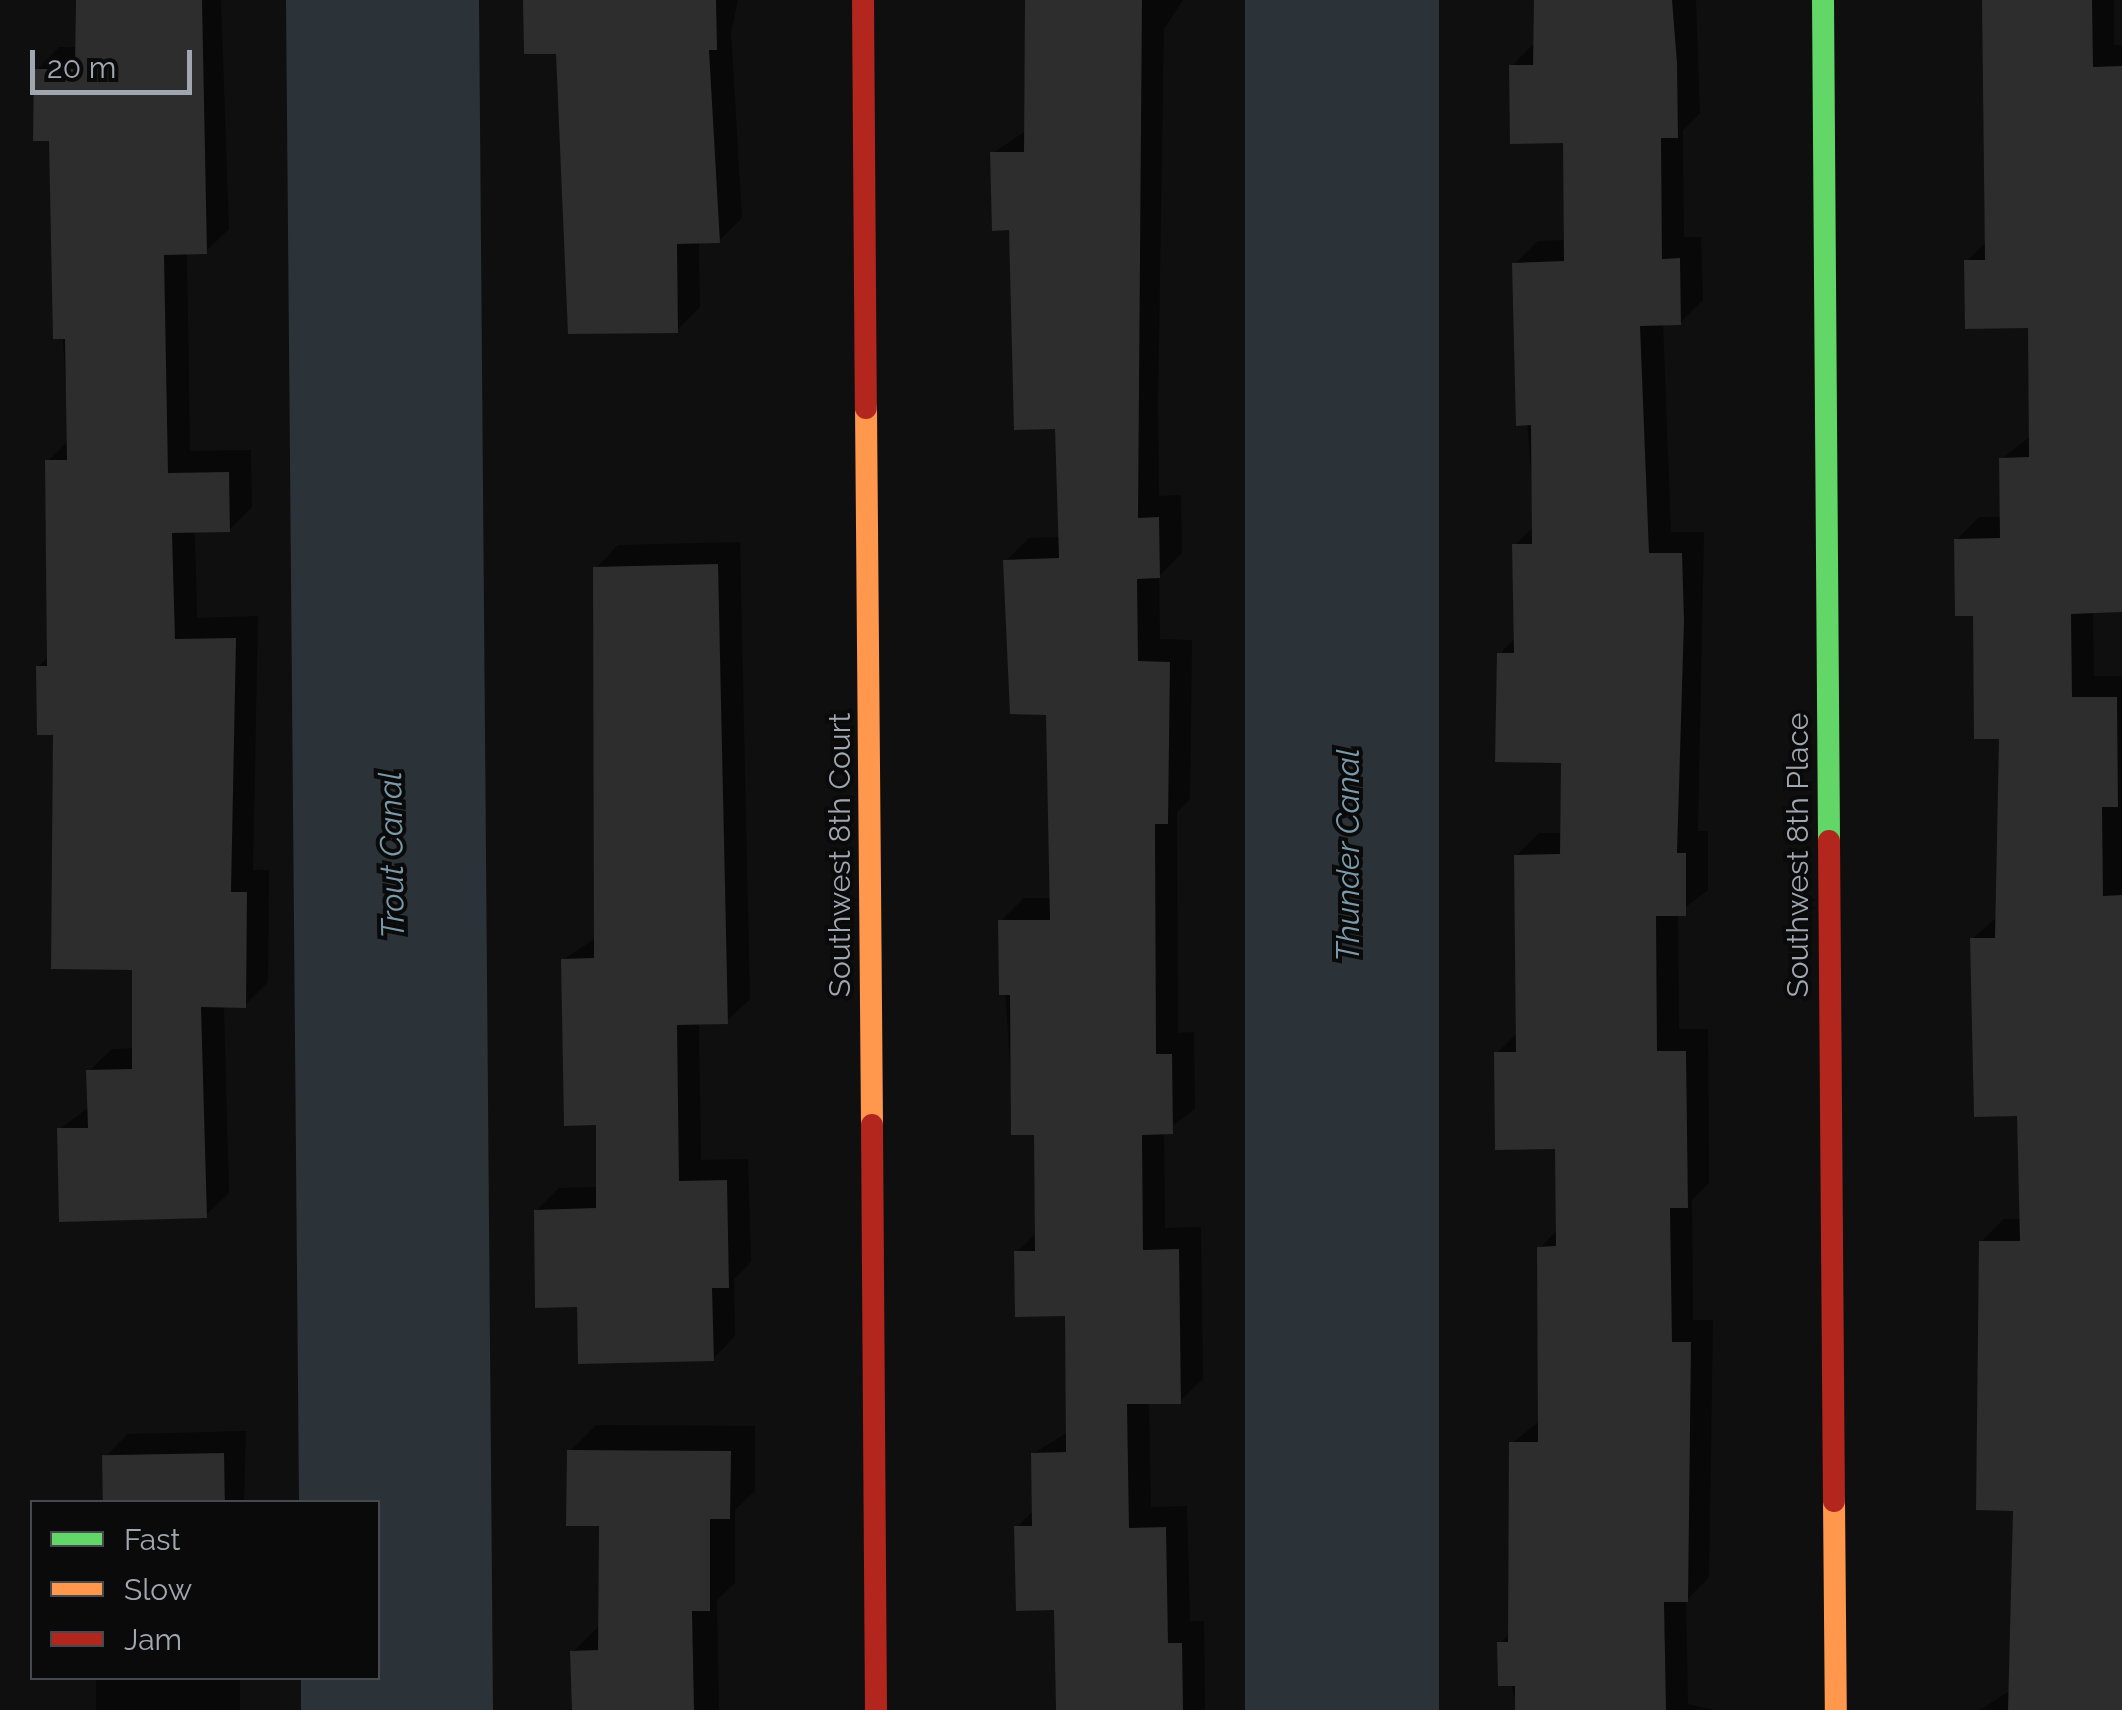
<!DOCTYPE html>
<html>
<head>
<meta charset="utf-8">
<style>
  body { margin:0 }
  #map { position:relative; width:2122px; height:1710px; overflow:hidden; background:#0f0f10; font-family:Raleway,sans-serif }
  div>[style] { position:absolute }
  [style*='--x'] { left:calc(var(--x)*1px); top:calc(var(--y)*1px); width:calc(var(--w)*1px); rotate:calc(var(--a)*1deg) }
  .water>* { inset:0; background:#2b3338; transform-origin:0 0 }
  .shadow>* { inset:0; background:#0007; transform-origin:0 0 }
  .building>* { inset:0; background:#2d2d2e; transform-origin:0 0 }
  .fast>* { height:22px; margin:-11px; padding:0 11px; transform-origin:11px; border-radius:11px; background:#63d668 }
  .slow>* { height:22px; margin:-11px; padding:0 11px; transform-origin:11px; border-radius:11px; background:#ff974d }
  .jam>* { height:22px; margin:-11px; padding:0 11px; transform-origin:11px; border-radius:11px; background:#b3261e }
  span { translate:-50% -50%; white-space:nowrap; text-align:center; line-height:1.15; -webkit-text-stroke:8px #0a0a0b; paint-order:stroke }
  .street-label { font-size:30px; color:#a1a7b0 }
  .water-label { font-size:32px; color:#7a99a9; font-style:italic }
  .legend { position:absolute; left:30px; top:1500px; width:350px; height:180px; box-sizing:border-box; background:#0a0a0b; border:2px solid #46494d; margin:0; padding:12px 18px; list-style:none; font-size:30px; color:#a1a7b0 }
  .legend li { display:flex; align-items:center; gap:20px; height:50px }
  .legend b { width:50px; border:2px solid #46494d }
  .scale { position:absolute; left:30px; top:50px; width:162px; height:45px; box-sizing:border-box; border:5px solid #a1a7b0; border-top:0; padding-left:12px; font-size:30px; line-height:35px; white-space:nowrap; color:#a1a7b0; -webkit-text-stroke:8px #0a0a0b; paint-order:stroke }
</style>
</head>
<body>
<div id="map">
  <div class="water">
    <i style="clip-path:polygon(286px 0,479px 0,493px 1710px,301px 1710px,301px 1678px,378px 1678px,378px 1502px,299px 1502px)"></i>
    <i style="left:1245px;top:0;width:194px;height:1710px"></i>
  </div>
  <div class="shadow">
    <i style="clip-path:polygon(79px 0,221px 0,229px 229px,206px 251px,187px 252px,190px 451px,251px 450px,252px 507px,229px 530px,195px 530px,197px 618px,258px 616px,253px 870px,269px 870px,268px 982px,245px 1005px,224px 1005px,229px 1193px,206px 1215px,59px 1130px,90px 1106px,89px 1071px,112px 1049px,135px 1048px,135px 968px,38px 667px,49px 656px,48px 461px,69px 440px,51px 139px,37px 70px,59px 47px,78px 47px)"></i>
    <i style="clip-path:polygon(525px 0,738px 0,731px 32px,742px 218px,719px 241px,699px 241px,700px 307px,677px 330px,558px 51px)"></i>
    <i style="clip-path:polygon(1028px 0,1183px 0,1164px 29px,1158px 402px,1159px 496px,1181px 495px,1182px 553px,1159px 576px,1160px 639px,1192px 640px,1190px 799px,1177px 812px,1178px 1033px,1194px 1032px,1195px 1109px,1164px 1132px,1165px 1228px,1201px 1227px,1203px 1379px,1180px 1401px,1149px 1402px,1151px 1507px,1187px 1506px,1190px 1621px,1204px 1621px,1205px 1710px,1058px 1710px,1057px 1607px,1017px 1527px,1034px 1510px,1033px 1454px,1069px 1431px,1068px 1314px,1017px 1252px,1037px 1232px,1036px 1132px,1014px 1132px,1001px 921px,1024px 898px,1052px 898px,1048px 713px,1006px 561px,1029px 538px,1061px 537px,1058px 426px,993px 153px,1027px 130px)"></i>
    <i style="clip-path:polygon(1536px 0,1696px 0,1700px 113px,1683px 130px,1684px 237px,1701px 237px,1703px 300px,1680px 323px,1663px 323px,1671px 532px,1704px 532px,1698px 831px,1708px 831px,1708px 890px,1678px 913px,1679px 1029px,1708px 1029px,1709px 1183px,1692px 1200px,1693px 1320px,1713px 1320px,1709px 1577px,1686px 1601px,1688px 1704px,1715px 1710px,1518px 1710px,1500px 1643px,1511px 1632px,1512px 1443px,1541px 1420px,1540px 1248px,1558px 1229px,1557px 1147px,1496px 1054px,1518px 1032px,1516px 856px,1539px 833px,1563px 833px,1564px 760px,1500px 654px,1516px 637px,1514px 546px,1535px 525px,1515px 264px,1538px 241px,1566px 240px,1565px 140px,1512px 66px,1535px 42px)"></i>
    <i style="clip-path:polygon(1984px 0,2114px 0,2114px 45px,2122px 45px,2122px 610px,2093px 611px,2094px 676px,2122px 676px,2122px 1710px,1980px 1710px,2011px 1690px,2016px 1509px,1981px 1242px,2004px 1219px,2022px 1219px,2020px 1113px,1972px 939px,1998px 916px,2001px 736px,1956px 540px,1979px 517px,2003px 517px,2001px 459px,2031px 436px,2030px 326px,1967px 261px,1987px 241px)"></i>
    <i style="clip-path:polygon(740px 542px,750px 999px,727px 1021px,699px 1022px,701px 1160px,748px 1159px,751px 1262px,734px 1279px,735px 1336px,713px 1359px,536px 1211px,559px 1188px,599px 1187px,599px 1122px,563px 960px,597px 937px,596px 568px,618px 545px)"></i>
    <i style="clip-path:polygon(596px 1425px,755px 1426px,755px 1491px,735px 1510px,735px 1583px,717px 1600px,719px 1710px,564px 1710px,574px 1709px,573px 1652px,599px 1626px,602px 1524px,570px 1451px)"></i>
    <i style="clip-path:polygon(246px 1431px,244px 1502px,106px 1502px,105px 1457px,128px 1434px)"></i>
    <i style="left:96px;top:1678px;width:144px;height:32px"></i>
  </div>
  <div class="building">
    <i style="clip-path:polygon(76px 0,202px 0,207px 254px,164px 255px,168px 473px,229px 472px,230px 532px,172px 533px,175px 639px,236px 638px,231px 892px,247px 892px,246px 1008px,201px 1007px,207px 1218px,59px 1222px,57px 1128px,88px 1128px,86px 1070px,132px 1069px,132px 970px,51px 969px,53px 735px,37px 735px,36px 666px,47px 666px,45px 460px,67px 460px,65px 339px,53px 339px,49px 141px,33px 141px,34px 69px,75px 69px)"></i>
    <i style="clip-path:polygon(523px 0,716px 0,717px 50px,709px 50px,720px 243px,677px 244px,678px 333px,568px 334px,556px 54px,524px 54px)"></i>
    <i style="clip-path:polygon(1025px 0,1142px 0,1138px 518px,1159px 517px,1160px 578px,1137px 579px,1138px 661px,1170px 662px,1168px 824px,1155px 824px,1156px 1054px,1172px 1054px,1173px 1134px,1142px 1135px,1143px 1250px,1179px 1249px,1181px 1404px,1127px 1404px,1129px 1528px,1166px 1527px,1168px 1643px,1182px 1643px,1183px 1710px,1056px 1710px,1054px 1610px,1016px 1611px,1014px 1526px,1032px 1526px,1031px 1453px,1066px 1452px,1065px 1316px,1015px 1317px,1014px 1251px,1035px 1251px,1034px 1135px,1011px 1135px,1010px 995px,999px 995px,998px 920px,1050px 920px,1046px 715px,1010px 714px,1003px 560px,1059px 558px,1055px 429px,1014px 430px,1009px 230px,992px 231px,990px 152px,1024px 152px)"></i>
    <i style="clip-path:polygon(1534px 0,1672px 0,1677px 63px,1678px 138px,1661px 138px,1662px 259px,1680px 258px,1681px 325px,1640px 326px,1649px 553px,1682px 553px,1684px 621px,1677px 853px,1686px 853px,1686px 916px,1656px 916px,1657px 1051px,1686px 1051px,1688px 1208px,1670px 1208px,1672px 1342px,1691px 1342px,1688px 1602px,1664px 1602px,1666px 1710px,1515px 1710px,1515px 1686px,1498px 1686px,1497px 1642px,1508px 1642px,1509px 1442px,1538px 1442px,1537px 1247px,1556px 1246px,1555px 1149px,1495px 1150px,1494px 1052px,1516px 1052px,1514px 855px,1560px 854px,1561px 763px,1495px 762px,1497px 653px,1514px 653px,1512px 544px,1532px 544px,1531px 425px,1516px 426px,1512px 263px,1564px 261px,1563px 143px,1510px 144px,1509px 65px,1533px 65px)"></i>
    <i style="clip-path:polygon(1982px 0,2092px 0,2093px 67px,2122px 66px,2122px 612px,2071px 614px,2072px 697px,2117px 697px,2118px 807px,2102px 807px,2103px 896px,2122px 895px,2122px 1710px,2008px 1710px,2013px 1511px,1976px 1510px,1979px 1241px,2020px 1241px,2017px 1116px,1974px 1117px,1970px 938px,1995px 938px,1999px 739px,1974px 739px,1973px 616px,1955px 616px,1954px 539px,2000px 538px,1999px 458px,2029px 457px,2028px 328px,1965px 329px,1964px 260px,1985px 260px)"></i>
    <i style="clip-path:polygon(718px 564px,728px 1024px,677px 1025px,679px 1181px,727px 1180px,729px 1288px,712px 1288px,714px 1361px,578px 1364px,577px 1307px,535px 1308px,534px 1210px,596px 1208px,596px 1125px,564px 1126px,561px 959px,594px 958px,593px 567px)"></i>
    <i style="clip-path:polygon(567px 1450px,731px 1451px,730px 1519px,710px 1519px,710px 1611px,692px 1611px,694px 1710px,572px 1710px,570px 1651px,598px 1650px,599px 1526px,566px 1526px)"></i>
    <i style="left:224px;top:1453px;width:49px;height:122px;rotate:89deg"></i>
  </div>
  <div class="fast">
    <i style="--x:1823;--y:0;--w:841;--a:89.59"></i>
  </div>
  <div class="slow">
    <i style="--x:866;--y:408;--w:717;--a:89.52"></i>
    <i style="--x:1834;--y:1501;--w:209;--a:89.5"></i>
  </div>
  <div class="jam">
    <i style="--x:863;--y:0;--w:408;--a:89.6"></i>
    <i style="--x:1829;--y:841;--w:660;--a:89.57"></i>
    <i style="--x:872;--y:1125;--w:585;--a:89.61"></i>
  </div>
  <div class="street-label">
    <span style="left:840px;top:855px;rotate:-90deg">Southwest 8th Court</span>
    <span style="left:1798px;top:855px;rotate:-90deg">Southwest 8th Place</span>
  </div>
  <div class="water-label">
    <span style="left:392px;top:855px;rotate:-91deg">Trout Canal</span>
    <span style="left:1348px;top:855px;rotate:-90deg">Thunder Canal</span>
  </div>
  <ul class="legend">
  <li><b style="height:12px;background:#63d668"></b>Fast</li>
  <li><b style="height:12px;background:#ff974d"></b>Slow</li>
  <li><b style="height:12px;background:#b3261e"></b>Jam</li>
  </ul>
  <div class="scale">20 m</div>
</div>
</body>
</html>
